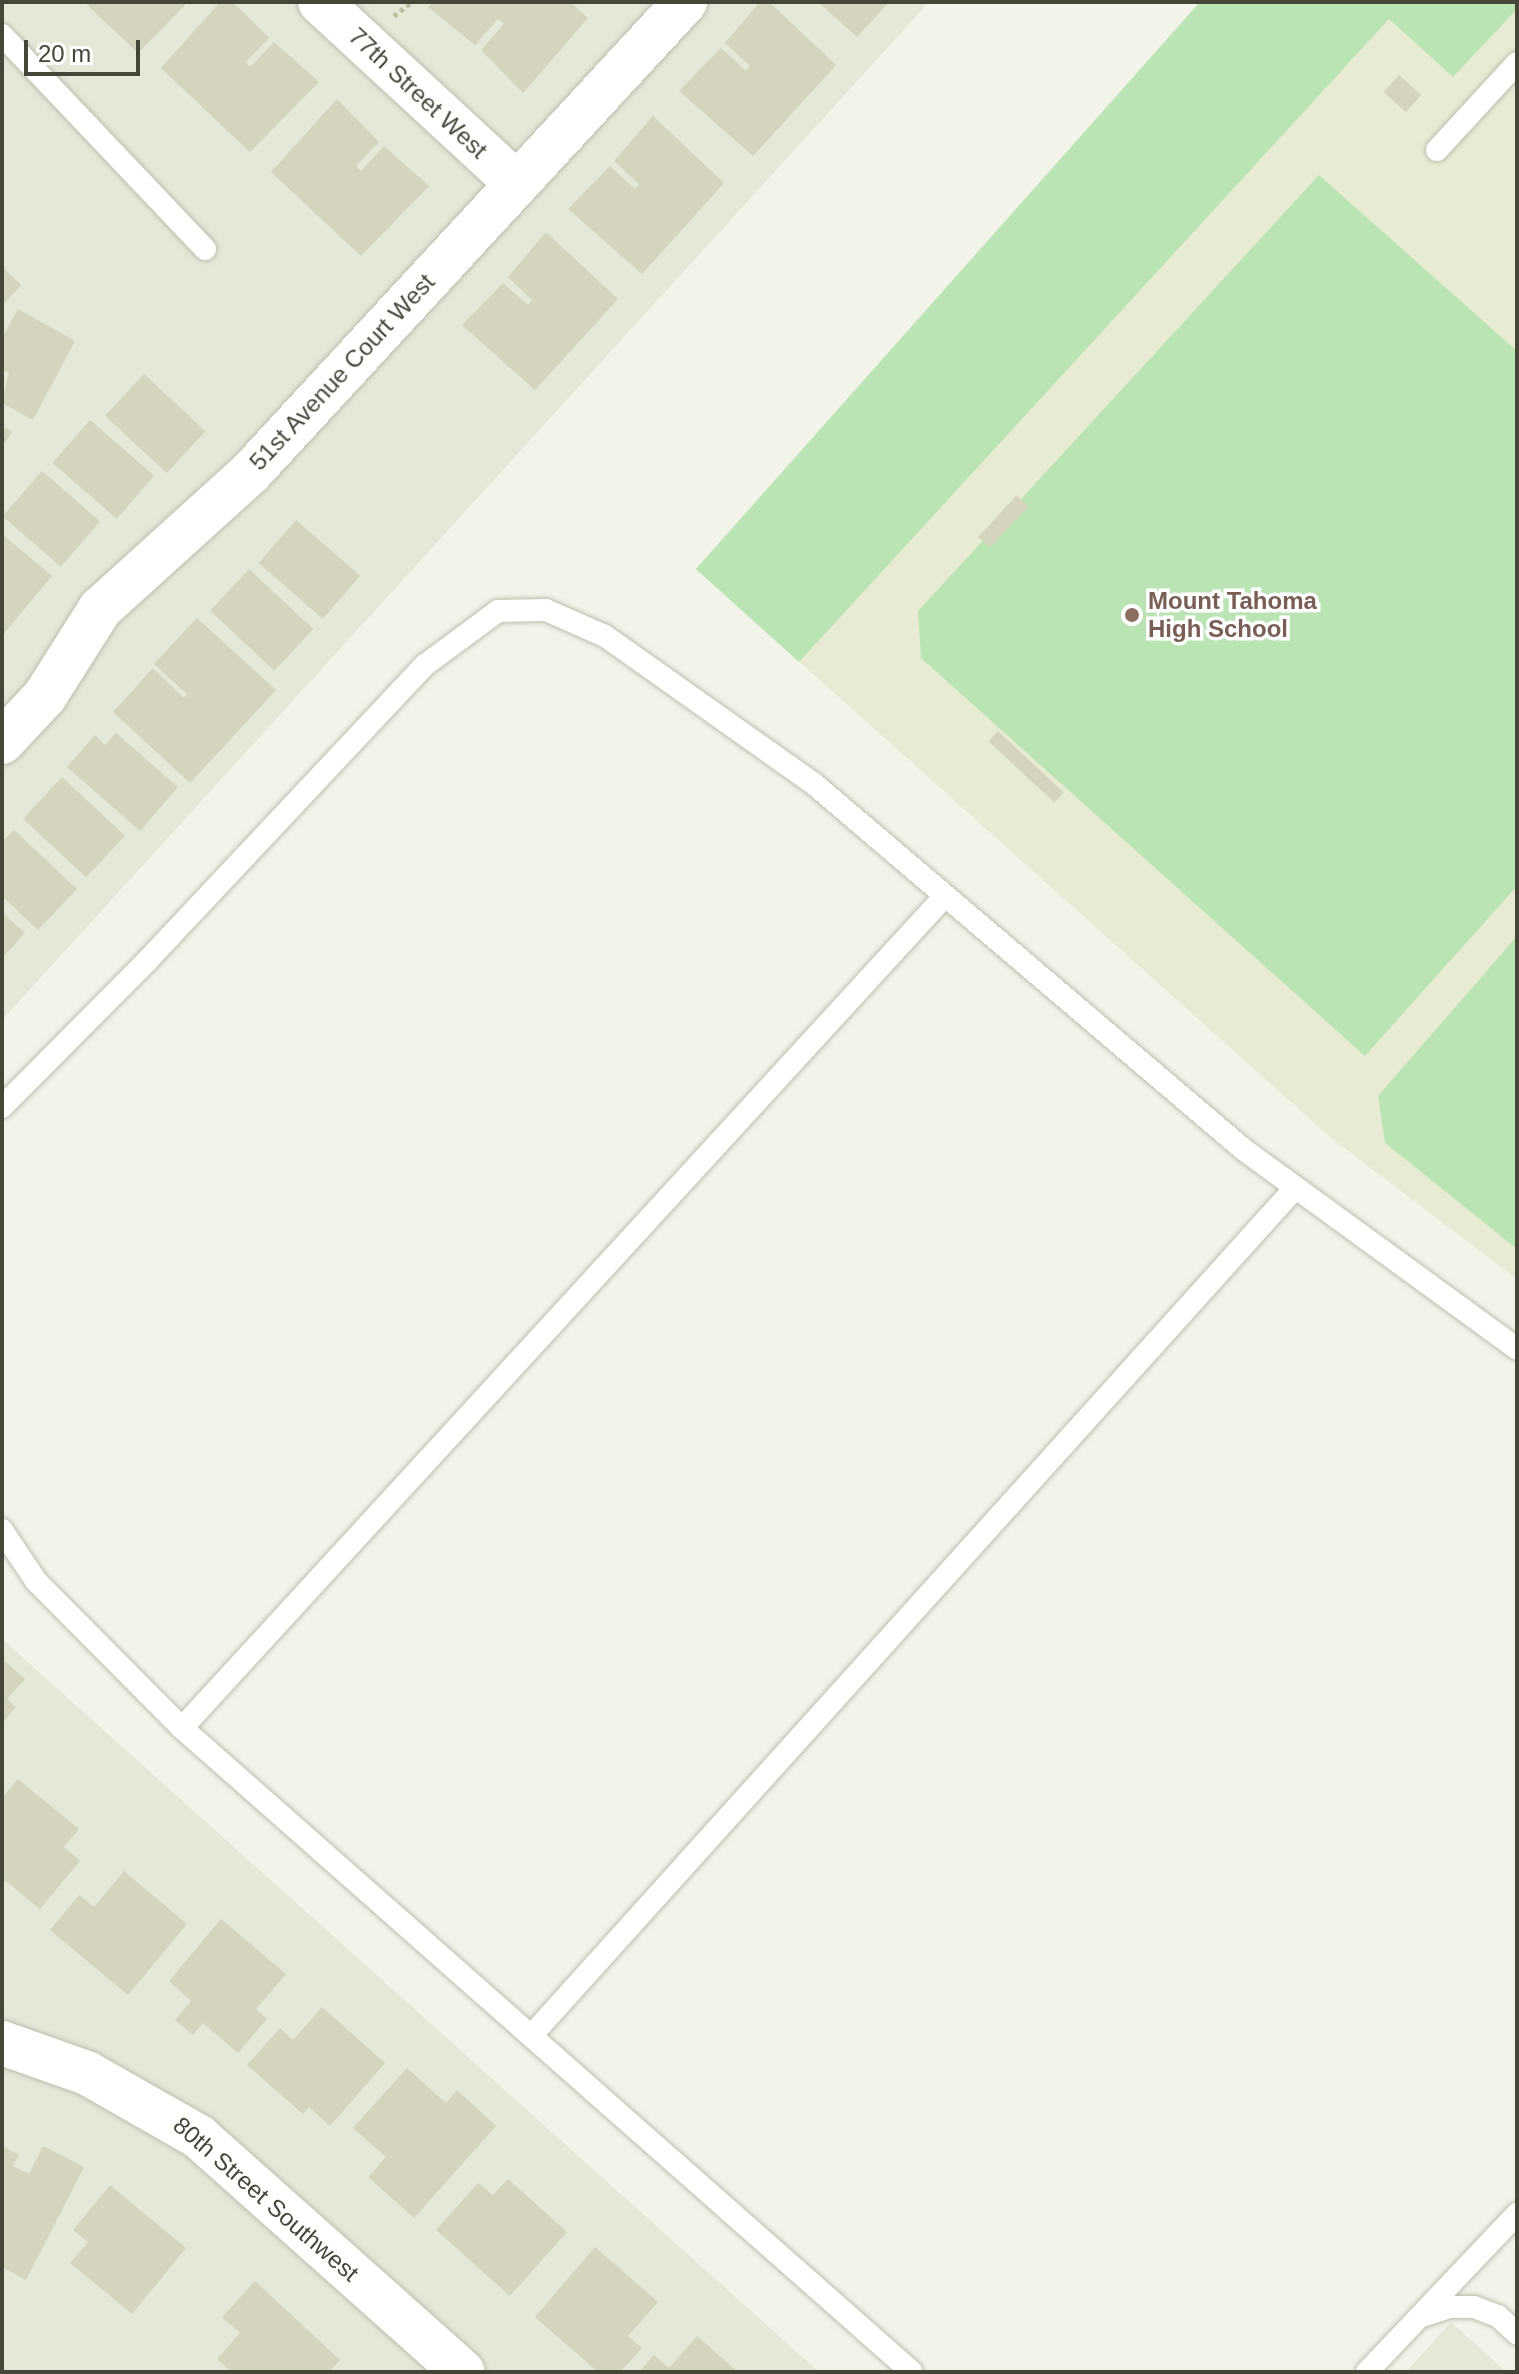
<!DOCTYPE html>
<html>
<head>
<meta charset="utf-8">
<style>
  body { margin:0 }
  #map { position:relative; width:1519px; height:2374px; overflow:hidden; background:#f2f3e9; font-family:Helvetica,sans-serif }
  div>[style] { position:absolute }
  [style*='--x'] { left:calc(var(--x)*1px); top:calc(var(--y)*1px); width:calc(var(--w)*1px); rotate:calc(var(--a)*1deg) }
  .residential>* { inset:0; background:#e5e7d7 }
  .education>* { inset:0; background:#e8ebd4 }
  .green>* { inset:0; background:#bbe4b5 }
  .building>* { inset:0; background:#d4d4bf; transform-origin:0 0 }
  .path>* { height:5px; margin-top:-2.5px; transform-origin:0; background:repeating-linear-gradient(90deg,#bdbf9e 0 4px,transparent 0 8px) }
  .roads { filter:drop-shadow(0 0 2px #bdbeac) drop-shadow(0 0 2px #bdbeac) }
  .lane>* { height:22px; margin:-11px; padding:0 11px; transform-origin:11px; border-radius:11px; background:#fff }
  .street>* { height:44px; margin:-22px; padding:0 22px; transform-origin:22px; border-radius:22px; background:#fff }
  .dots>* { width:22px; height:22px; translate:-50% -50%; box-sizing:border-box; border:4px solid #fff; border-radius:50% }
  span { translate:-50% -50%; white-space:nowrap; text-align:center; line-height:1.15; -webkit-text-stroke:7px #fff; paint-order:stroke }
  .street-label { font-size:24px; color:#464638 }
  .education-label { font-size:24px; color:#785e54; font-weight:700 }
  .left { translate:0 -50%; text-align:left }
  .frame { position:absolute; inset:0; border:4px solid #464638; pointer-events:none }
  .scale { position:absolute; left:24px; top:40px; width:116px; height:36px; box-sizing:border-box; border:4px solid #464638; border-top:0; padding-left:10px; font-size:24px; line-height:28px; white-space:nowrap; color:#464638; -webkit-text-stroke:6px #fff; paint-order:stroke }
</style>
</head>
<body>
<div id="map">
  <div class="residential">
    <i style="clip-path:polygon(2px 2px,929px 2px,2px 1020px)"></i>
    <i style="clip-path:polygon(2px 1639px,819px 2372px,2px 2372px)"></i>
    <i style="clip-path:polygon(1451px 2322px,1506px 2372px,1406px 2372px)"></i>
  </div>
  <div class="education">
    <i style="clip-path:polygon(1200px 2px,1517px 2px,1517px 1279px,1331px 1138px,696px 569px)"></i>
  </div>
  <div class="green">
    <i style="clip-path:polygon(1200px 2px,1517px 2px,1517px 9px,1453px 77px,1389px 19px,799px 662px,696px 569px)"></i>
    <i style="clip-path:polygon(1319px 175px,1517px 351px,1517px 886px,1365px 1056px,921px 658px,918px 611px)"></i>
    <i style="clip-path:polygon(1517px 936px,1517px 1249px,1385px 1143px,1378px 1096px)"></i>
  </div>
  <div class="building">
    <i style="clip-path:polygon(84px 2px,188px 2px,138px 53px)"></i>
    <i style="clip-path:polygon(220px 2px,233px 2px,269px 38px,246px 62px,250px 67px,274px 42px,319px 82px,250px 152px,161px 68px)"></i>
    <i style="clip-path:polygon(433px 2px,570px 2px,588px 18px,523px 93px,481px 50px,504px 24px,498px 19px,475px 45px,428px 7px)"></i>
    <i style="clip-path:polygon(760px 2px,769px 2px,836px 65px,753px 156px,679px 91px,721px 48px,746px 71px,750px 66px,725px 43px)"></i>
    <i style="clip-path:polygon(818px 2px,889px 2px,857px 37px)"></i>
    <i style="left:1399px;top:75px;width:30px;height:23px;rotate:42deg"></i>
    <i style="clip-path:polygon(337px 99px,379px 142px,356px 166px,361px 171px,384px 146px,429px 186px,361px 256px,271px 172px)"></i>
    <i style="clip-path:polygon(653px 116px,724px 183px,642px 274px,568px 209px,610px 166px,635px 189px,639px 184px,614px 161px)"></i>
    <i style="clip-path:polygon(546px 232px,618px 299px,535px 390px,462px 325px,503px 283px,528px 305px,532px 300px,508px 277px)"></i>
    <i style="clip-path:polygon(2px 267px,21px 285px,2px 306px)"></i>
    <i style="clip-path:polygon(18px 309px,75px 341px,33px 420px,2px 403px,9px 373px,2px 369px,2px 338px)"></i>
    <i style="left:144px;top:374px;width:84px;height:57px;rotate:43deg"></i>
    <i style="left:90px;top:420px;width:85px;height:57px;rotate:41deg"></i>
    <i style="clip-path:polygon(2px 426px,12px 432px,2px 447px)"></i>
    <i style="left:42px;top:471px;width:77px;height:60px;rotate:41deg"></i>
    <i style="left:1017px;top:495px;width:16px;height:57px;rotate:43deg"></i>
    <i style="left:296px;top:520px;width:85px;height:57px;rotate:41deg"></i>
    <i style="clip-path:polygon(2px 534px,52px 576px,2px 636px)"></i>
    <i style="left:249px;top:569px;width:88px;height:57px;rotate:43deg"></i>
    <i style="clip-path:polygon(197px 618px,276px 690px,190px 783px,113px 712px,153px 668px,184px 698px,187px 694px,154px 664px)"></i>
    <i style="left:998px;top:731px;width:90px;height:14px;rotate:43deg"></i>
    <i style="clip-path:polygon(116px 733px,178px 787px,140px 831px,67px 767px,95px 735px,105px 745px)"></i>
    <i style="left:62px;top:777px;width:86px;height:57px;rotate:43deg"></i>
    <i style="clip-path:polygon(14px 830px,77px 889px,38px 930px,2px 896px,2px 842px)"></i>
    <i style="clip-path:polygon(2px 913px,25px 933px,2px 958px)"></i>
    <i style="clip-path:polygon(2px 1659px,25px 1679px,7px 1699px,16px 1707px,2px 1723px)"></i>
    <i style="clip-path:polygon(18px 1779px,79px 1829px,64px 1847px,80px 1861px,40px 1909px,2px 1878px,2px 1798px)"></i>
    <i style="clip-path:polygon(124px 1871px,187px 1924px,128px 1995px,50px 1930px,79px 1895px,94px 1907px)"></i>
    <i style="clip-path:polygon(221px 1919px,286px 1974px,256px 2009px,267px 2019px,238px 2053px,203px 2023px,193px 2035px,175px 2020px,191px 2001px,169px 1981px)"></i>
    <i style="clip-path:polygon(322px 2007px,385px 2063px,330px 2126px,309px 2107px,303px 2114px,247px 2065px,280px 2028px,293px 2040px)"></i>
    <i style="clip-path:polygon(407px 2068px,446px 2103px,457px 2090px,496px 2126px,414px 2218px,368px 2177px,386px 2157px,353px 2128px)"></i>
    <i style="clip-path:polygon(2px 2146px,19px 2155px,13px 2166px,29px 2174px,43px 2146px,84px 2167px,26px 2280px,2px 2267px)"></i>
    <i style="clip-path:polygon(508px 2179px,567px 2232px,510px 2296px,436px 2230px,478px 2183px,493px 2195px)"></i>
    <i style="clip-path:polygon(110px 2185px,186px 2248px,132px 2314px,70px 2263px,88px 2242px,73px 2230px)"></i>
    <i style="clip-path:polygon(595px 2247px,658px 2302px,628px 2336px,642px 2348px,620px 2372px,598px 2372px,535px 2317px)"></i>
    <i style="clip-path:polygon(255px 2281px,340px 2360px,329px 2372px,231px 2372px,217px 2359px,240px 2333px,222px 2317px)"></i>
    <i style="clip-path:polygon(697px 2336px,738px 2372px,639px 2372px,654px 2355px,669px 2368px)"></i>
  </div>
  <div class="path">
    <i style="--x:394;--y:16;--w:22;--a:-39"></i>
  </div>
  <div class="roads">
    <div class="lane">
      <i style="--x:2;--y:35;--w:295;--a:46.5"></i>
      <i style="--x:1437;--y:150;--w:118;--a:-47.4"></i>
      <i style="--x:2;--y:1107;--w:204;--a:-45.2"></i>
      <i style="--x:146;--y:962;--w:407;--a:-46.8"></i>
      <i style="--x:425;--y:665;--w:91;--a:-36.5"></i>
      <i style="--x:498;--y:611;--w:48;--a:-1.2"></i>
      <i style="--x:546;--y:610;--w:64;--a:23.8"></i>
      <i style="--x:605;--y:636;--w:256;--a:35.3"></i>
      <i style="--x:814;--y:784;--w:563;--a:40.39"></i>
      <i style="--x:1243;--y:1149;--w:339;--a:36.1"></i>
      <i style="--x:2;--y:1530;--w:61;--a:56.3"></i>
      <i style="--x:36;--y:1581;--w:207;--a:45.2"></i>
      <i style="--x:182;--y:1728;--w:973;--a:41.42"></i>
      <i style="--x:182;--y:1728;--w:1129;--a:-47.48"></i>
      <i style="--x:531;--y:2036;--w:1141;--a:-47.98"></i>
      <i style="--x:1422;--y:2316;--w:28;--a:-18"></i>
      <i style="--x:1449;--y:2307;--w:25;--a:0"></i>
      <i style="--x:1474;--y:2307;--w:26;--a:21"></i>
      <i style="--x:1498;--y:2316;--w:26;--a:43"></i>
      <i style="--x:1367;--y:2372;--w:218;--a:-46.5"></i>
    </div>
    <div class="street">
      <i style="--x:320;--y:2;--w:268;--a:42.7"></i>
      <i style="--x:2;--y:742;--w:63;--a:-46.9"></i>
      <i style="--x:45;--y:696;--w:103;--a:-57.7"></i>
      <i style="--x:100;--y:609;--w:204;--a:-42.2"></i>
      <i style="--x:251;--y:472;--w:640;--a:-47.28"></i>
      <i style="--x:2;--y:2043;--w:90;--a:19.4"></i>
      <i style="--x:87;--y:2073;--w:129;--a:29.7"></i>
      <i style="--x:199;--y:2137;--w:353;--a:41.7"></i>
    </div>
  </div>
  <div class="dots">
    <i style="left:1132px;top:615px;background:#8d6e63"></i>
  </div>
  <div class="street-label">
    <span style="left:418px;top:93px;rotate:43deg">77th Street West</span>
    <span style="left:342px;top:372px;rotate:-47deg">51st Avenue Court West</span>
    <span style="left:266px;top:2199px;rotate:41deg">80th Street Southwest</span>
  </div>
  <div class="education-label">
    <span class="left" style="left:1148px;top:615px">Mount Tahoma<br>High School</span>
  </div>
  <div class="frame"></div>
  <div class="scale">20 m</div>
</div>
</body>
</html>
